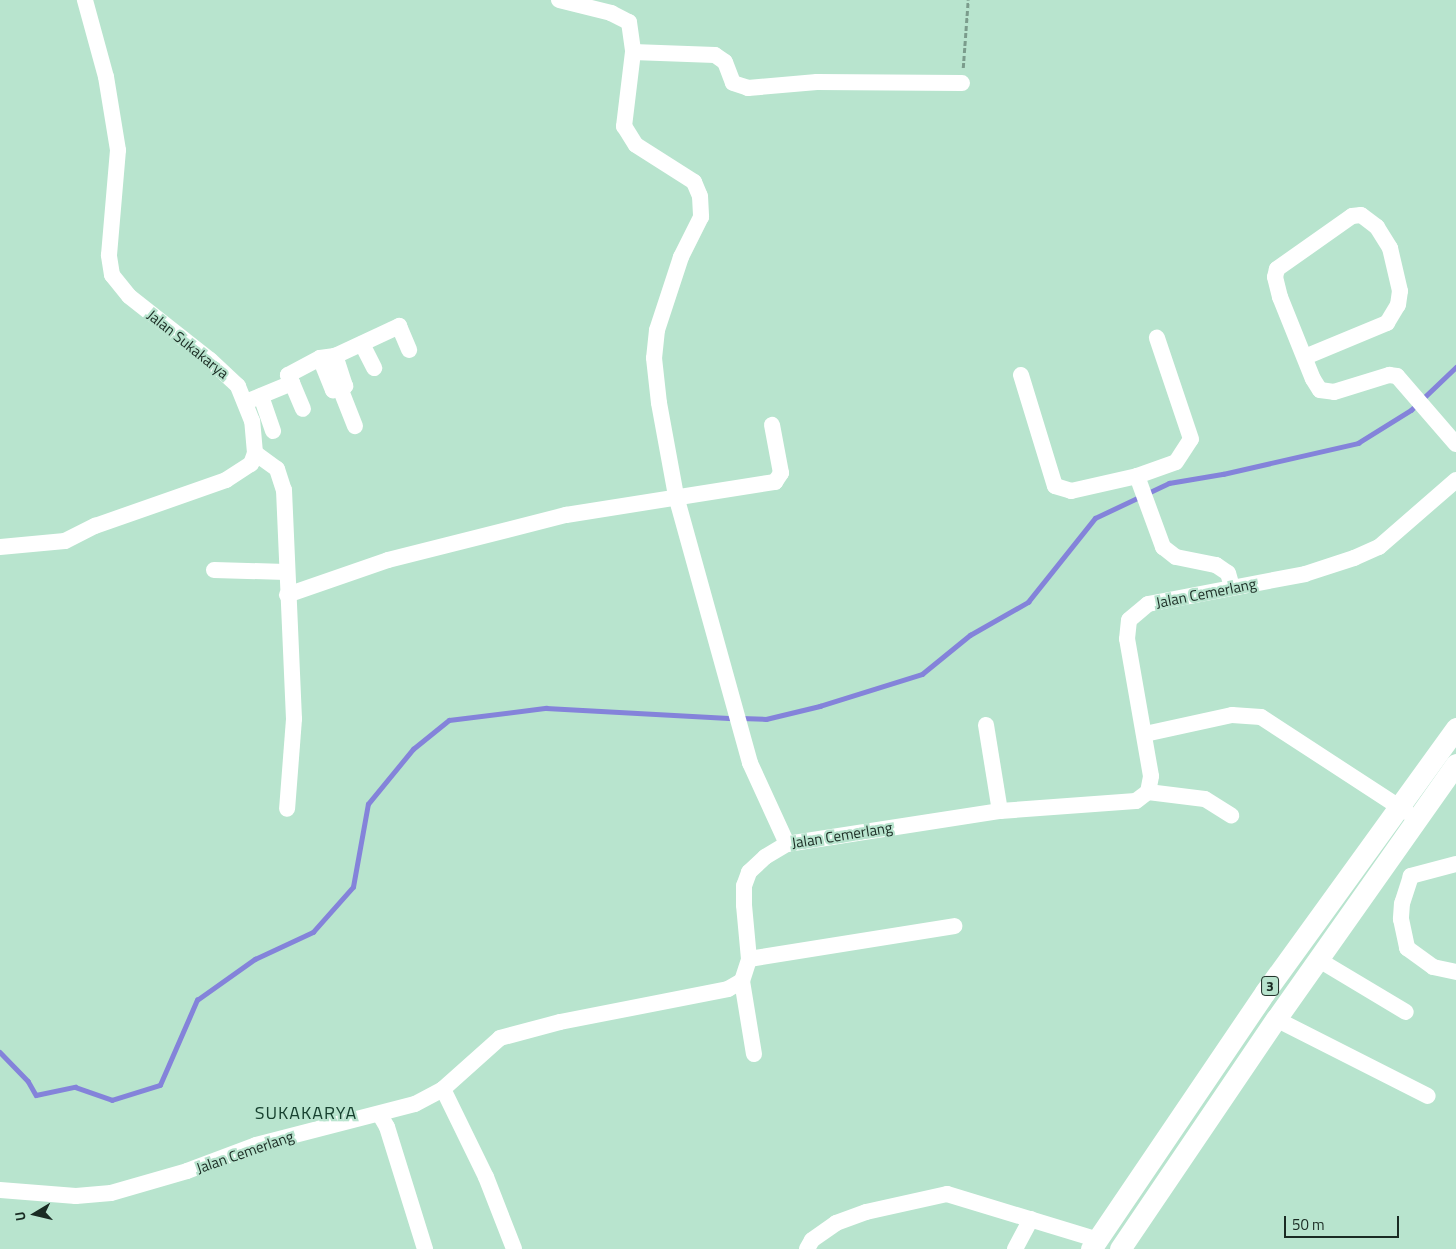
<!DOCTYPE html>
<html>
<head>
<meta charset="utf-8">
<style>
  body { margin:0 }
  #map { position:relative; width:1456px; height:1249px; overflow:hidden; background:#b8e4ce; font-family:"Titillium Web",sans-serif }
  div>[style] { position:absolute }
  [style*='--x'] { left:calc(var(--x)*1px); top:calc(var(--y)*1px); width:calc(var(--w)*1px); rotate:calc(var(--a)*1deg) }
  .stream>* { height:4.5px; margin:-2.25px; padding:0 2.25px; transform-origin:2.25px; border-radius:2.25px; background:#8483da }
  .path>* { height:2.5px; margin-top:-1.25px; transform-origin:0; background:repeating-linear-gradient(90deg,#7b9c8c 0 5px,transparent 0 7.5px) }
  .minor>* { height:16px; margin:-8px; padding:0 8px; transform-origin:8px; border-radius:8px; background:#fff }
  .major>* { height:21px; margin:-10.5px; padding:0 10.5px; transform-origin:10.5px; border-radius:10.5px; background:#fff }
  span { translate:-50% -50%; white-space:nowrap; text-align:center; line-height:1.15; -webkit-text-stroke:4.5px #b8e4ce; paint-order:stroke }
  .shield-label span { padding:1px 4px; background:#b8e4ce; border:1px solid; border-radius:4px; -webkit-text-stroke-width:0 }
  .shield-label { font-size:14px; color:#1a2b23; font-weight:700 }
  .street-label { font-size:15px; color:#1a2b23 }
  .quarter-label { font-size:18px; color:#17402f; letter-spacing:1px }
  .north { position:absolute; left:10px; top:1189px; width:50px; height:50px; -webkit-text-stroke:4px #b8e4ce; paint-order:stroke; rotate:261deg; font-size:14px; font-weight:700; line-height:20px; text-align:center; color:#1a2b23 }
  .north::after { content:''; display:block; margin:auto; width:18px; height:22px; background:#1a2b23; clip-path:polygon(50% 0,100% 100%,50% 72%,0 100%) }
  .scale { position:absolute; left:1284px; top:1216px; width:115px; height:22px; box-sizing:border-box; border:2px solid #1a2b23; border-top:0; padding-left:6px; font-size:15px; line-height:18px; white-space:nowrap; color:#1a2b23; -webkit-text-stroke:4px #b8e4ce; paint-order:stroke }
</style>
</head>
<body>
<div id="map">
  <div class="stream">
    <i style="--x:741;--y:718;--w:25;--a:2"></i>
    <i style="--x:766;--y:719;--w:56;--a:-13.5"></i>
    <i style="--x:820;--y:706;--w:107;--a:-17.4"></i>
    <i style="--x:922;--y:674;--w:62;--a:-39.1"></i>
    <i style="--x:970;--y:635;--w:67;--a:-29.6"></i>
    <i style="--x:1028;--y:602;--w:107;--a:-51.4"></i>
    <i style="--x:1095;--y:518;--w:82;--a:-25.3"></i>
    <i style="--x:1169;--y:483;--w:55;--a:-9.5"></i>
    <i style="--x:1223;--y:474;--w:139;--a:-12.9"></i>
    <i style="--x:1358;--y:443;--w:62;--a:-31.9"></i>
    <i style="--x:1411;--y:410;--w:62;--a:-43.7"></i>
    <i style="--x:0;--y:1052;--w:40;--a:46"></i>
    <i style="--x:28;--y:1081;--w:16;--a:60"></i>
    <i style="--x:36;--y:1095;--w:40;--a:-12"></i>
    <i style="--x:75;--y:1087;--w:39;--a:19"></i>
    <i style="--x:112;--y:1100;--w:50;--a:-17.4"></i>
    <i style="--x:160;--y:1085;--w:93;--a:-66.5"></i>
    <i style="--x:197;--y:1000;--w:71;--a:-35.3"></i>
    <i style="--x:255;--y:959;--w:64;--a:-25"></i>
    <i style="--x:313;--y:932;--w:60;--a:-48.4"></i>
    <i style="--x:353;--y:887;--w:84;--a:-79.8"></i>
    <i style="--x:368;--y:804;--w:71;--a:-50.7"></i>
    <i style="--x:413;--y:749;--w:46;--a:-38.9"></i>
    <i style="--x:449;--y:720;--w:98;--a:-7.1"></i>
    <i style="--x:546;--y:708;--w:187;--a:3.1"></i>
  </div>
  <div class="path">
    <i style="--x:963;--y:68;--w:68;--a:-85.8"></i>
  </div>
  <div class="minor">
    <i style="--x:559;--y:0;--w:54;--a:14"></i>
    <i style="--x:611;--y:13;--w:20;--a:27"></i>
    <i style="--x:629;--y:22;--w:30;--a:82"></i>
    <i style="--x:633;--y:52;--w:75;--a:96.9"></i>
    <i style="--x:624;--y:126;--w:22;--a:58"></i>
    <i style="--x:636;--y:145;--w:69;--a:32.5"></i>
    <i style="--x:694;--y:182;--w:15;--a:67"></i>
    <i style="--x:700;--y:196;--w:21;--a:87"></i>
    <i style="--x:701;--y:217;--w:45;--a:116.6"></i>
    <i style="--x:681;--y:257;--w:77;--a:108.2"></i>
    <i style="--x:657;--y:330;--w:28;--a:96"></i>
    <i style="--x:654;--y:358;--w:45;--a:83.7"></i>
    <i style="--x:659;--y:403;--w:95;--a:79.6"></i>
    <i style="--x:676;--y:496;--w:277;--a:74.5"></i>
    <i style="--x:750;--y:763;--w:89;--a:65.4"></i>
    <i style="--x:633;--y:52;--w:82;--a:2.1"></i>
    <i style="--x:715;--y:55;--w:12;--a:35"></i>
    <i style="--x:725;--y:62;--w:22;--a:69"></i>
    <i style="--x:733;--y:83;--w:16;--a:18"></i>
    <i style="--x:748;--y:88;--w:69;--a:-5"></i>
    <i style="--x:817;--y:82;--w:145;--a:0.4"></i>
    <i style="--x:362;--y:344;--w:27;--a:63"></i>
    <i style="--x:1305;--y:357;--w:89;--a:-22.5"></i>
    <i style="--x:1387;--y:323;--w:21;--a:-59"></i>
    <i style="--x:1398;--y:305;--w:14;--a:-82"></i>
    <i style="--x:1400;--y:291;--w:44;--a:-103.1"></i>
    <i style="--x:1390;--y:248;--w:25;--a:-122"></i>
    <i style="--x:1377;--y:227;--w:20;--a:-143"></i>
    <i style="--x:1361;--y:215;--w:9;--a:174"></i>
    <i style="--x:1352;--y:216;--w:92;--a:144.8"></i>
    <i style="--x:1277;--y:269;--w:8;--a:104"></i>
    <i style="--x:1275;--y:277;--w:21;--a:76"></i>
    <i style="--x:1280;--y:297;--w:88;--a:68.1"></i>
    <i style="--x:1313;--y:379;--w:13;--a:58"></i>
    <i style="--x:1320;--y:390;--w:14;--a:8"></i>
    <i style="--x:1334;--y:392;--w:58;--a:-17.2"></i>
    <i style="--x:1389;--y:375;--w:8;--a:7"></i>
    <i style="--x:1397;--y:376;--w:90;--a:49.1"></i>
    <i style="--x:320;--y:358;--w:35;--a:68"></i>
    <i style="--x:333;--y:390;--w:13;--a:-18"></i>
    <i style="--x:345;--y:386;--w:32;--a:-108"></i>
    <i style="--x:1021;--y:375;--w:116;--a:73"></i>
    <i style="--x:1055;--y:486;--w:17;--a:17"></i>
    <i style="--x:1071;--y:491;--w:68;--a:-12.8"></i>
    <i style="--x:1137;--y:476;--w:76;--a:69.9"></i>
    <i style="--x:1163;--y:547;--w:16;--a:38"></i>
    <i style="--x:1176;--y:557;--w:41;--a:11.3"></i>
    <i style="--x:1216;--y:565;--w:14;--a:34"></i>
    <i style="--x:1228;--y:573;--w:15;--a:74"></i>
    <i style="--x:292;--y:383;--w:28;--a:67"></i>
    <i style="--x:340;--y:388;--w:41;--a:68.5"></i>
    <i style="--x:261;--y:396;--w:37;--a:71"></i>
    <i style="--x:246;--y:402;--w:50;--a:-22.4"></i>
    <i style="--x:292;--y:383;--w:9;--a:-117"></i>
    <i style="--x:288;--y:375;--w:36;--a:-28"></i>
    <i style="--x:320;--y:358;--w:15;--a:-8"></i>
    <i style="--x:335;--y:356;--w:71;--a:-25.1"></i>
    <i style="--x:399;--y:326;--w:26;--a:67"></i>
    <i style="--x:255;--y:453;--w:27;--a:36"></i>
    <i style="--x:277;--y:469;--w:22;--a:72"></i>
    <i style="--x:284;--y:490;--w:229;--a:87.5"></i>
    <i style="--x:294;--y:719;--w:90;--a:94.4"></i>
    <i style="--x:1137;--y:476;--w:41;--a:-19.7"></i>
    <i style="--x:1176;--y:462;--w:27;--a:-57"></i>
    <i style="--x:1191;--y:439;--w:107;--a:-108.6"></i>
    <i style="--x:0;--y:547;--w:65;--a:-5.3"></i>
    <i style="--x:65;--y:541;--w:34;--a:-27"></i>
    <i style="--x:95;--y:526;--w:139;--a:-19.3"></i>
    <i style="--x:226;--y:480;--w:30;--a:-33"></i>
    <i style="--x:251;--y:464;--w:12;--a:-70"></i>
    <i style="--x:255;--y:453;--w:32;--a:-95"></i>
    <i style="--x:252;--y:421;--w:38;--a:-112"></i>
    <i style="--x:238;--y:386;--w:38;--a:-137"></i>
    <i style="--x:210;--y:360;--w:103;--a:-141.7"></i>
    <i style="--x:129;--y:296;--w:27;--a:-129"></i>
    <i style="--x:112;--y:275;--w:20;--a:-99"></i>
    <i style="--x:109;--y:255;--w:105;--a:-85.1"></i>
    <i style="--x:118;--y:150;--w:74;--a:-99.3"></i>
    <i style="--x:106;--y:77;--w:80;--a:-105.3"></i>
    <i style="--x:214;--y:570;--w:72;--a:1.6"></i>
    <i style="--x:287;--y:595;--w:107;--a:-19.1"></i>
    <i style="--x:388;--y:560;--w:184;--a:-14.2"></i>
    <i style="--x:566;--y:515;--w:212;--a:-9"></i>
    <i style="--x:775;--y:482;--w:11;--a:-56"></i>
    <i style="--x:781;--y:473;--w:49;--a:-100.6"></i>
    <i style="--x:986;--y:725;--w:87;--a:80.8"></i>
    <i style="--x:1145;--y:734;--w:89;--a:-12.3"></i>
    <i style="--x:1232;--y:715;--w:29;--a:4"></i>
    <i style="--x:1261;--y:717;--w:174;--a:33.1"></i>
    <i style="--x:1148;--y:792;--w:57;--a:7"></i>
    <i style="--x:1205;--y:799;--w:31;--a:32"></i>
    <i style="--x:1456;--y:864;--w:47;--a:165.1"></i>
    <i style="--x:1411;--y:876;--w:28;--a:108"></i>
    <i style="--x:1402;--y:903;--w:16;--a:94"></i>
    <i style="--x:1401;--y:919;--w:30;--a:78"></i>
    <i style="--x:1407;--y:948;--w:32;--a:36"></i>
    <i style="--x:1433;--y:967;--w:24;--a:12"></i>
    <i style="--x:749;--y:959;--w:208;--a:-9.1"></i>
    <i style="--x:1319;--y:960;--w:101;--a:30.9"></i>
    <i style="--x:742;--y:981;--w:74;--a:80.7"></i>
    <i style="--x:1276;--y:1019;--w:170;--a:26.9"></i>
    <i style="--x:443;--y:1089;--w:98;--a:64"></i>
    <i style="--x:486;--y:1177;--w:77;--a:68.7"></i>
    <i style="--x:380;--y:1115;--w:14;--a:60"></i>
    <i style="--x:387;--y:1127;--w:128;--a:72.7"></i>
    <i style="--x:0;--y:1190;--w:76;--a:4.5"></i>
    <i style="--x:76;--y:1196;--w:35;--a:-5"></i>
    <i style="--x:111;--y:1193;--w:79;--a:-16.1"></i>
    <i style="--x:187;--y:1171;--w:74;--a:-20.6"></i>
    <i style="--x:256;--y:1145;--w:164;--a:-14.5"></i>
    <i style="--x:415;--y:1104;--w:32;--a:-28"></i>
    <i style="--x:443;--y:1089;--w:76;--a:-41.8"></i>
    <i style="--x:500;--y:1038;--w:62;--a:-14.9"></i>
    <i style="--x:560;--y:1022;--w:171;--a:-11.1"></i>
    <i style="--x:728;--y:989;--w:16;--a:-30"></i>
    <i style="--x:742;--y:981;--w:23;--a:-72"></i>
    <i style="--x:749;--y:959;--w:54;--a:-95.3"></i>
    <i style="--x:744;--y:905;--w:19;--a:-90"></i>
    <i style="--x:744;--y:886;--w:15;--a:-70"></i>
    <i style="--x:749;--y:872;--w:22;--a:-43"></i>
    <i style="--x:765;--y:857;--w:26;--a:-31"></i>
    <i style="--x:787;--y:844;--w:216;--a:-8.8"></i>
    <i style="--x:1000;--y:811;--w:136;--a:-4.2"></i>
    <i style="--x:1136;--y:801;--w:15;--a:-37"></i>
    <i style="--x:1148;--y:792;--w:16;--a:-79"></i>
    <i style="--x:1151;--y:776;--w:139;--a:-99.9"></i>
    <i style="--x:1127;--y:639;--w:19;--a:-84"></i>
    <i style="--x:1129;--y:620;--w:25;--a:-40"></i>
    <i style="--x:1148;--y:604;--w:160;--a:-10.8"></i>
    <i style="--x:1305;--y:574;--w:52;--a:-18.1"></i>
    <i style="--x:1354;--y:558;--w:27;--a:-24"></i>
    <i style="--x:1379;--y:547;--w:102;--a:-41"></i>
    <i style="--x:807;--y:1249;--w:10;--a:-61"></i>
    <i style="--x:812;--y:1240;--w:29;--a:-35"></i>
    <i style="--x:836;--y:1223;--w:32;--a:-20"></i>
    <i style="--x:866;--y:1212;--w:83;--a:-12.5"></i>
    <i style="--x:947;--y:1194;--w:158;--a:16.9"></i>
    <i style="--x:1015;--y:1249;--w:34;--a:-62"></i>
  </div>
  <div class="major">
    <i style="--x:1091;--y:1249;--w:310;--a:-55.9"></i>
    <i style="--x:1265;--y:992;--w:326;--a:-54.1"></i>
    <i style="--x:1120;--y:1249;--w:278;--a:-55.9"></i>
    <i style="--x:1276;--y:1019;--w:312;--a:-54.8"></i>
  </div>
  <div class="shield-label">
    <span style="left:1270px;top:986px">3</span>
  </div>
  <div class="street-label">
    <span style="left:188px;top:344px;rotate:39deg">Jalan Sukakarya</span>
    <span style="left:1206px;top:593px;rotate:-11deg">Jalan Cemerlang</span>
    <span style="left:842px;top:835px;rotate:-9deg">Jalan Cemerlang</span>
    <span style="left:245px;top:1152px;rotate:-19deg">Jalan Cemerlang</span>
  </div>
  <div class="quarter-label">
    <span style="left:306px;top:1113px">SUKAKARYA</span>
  </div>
  <div class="north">U</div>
  <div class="scale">50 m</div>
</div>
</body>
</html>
